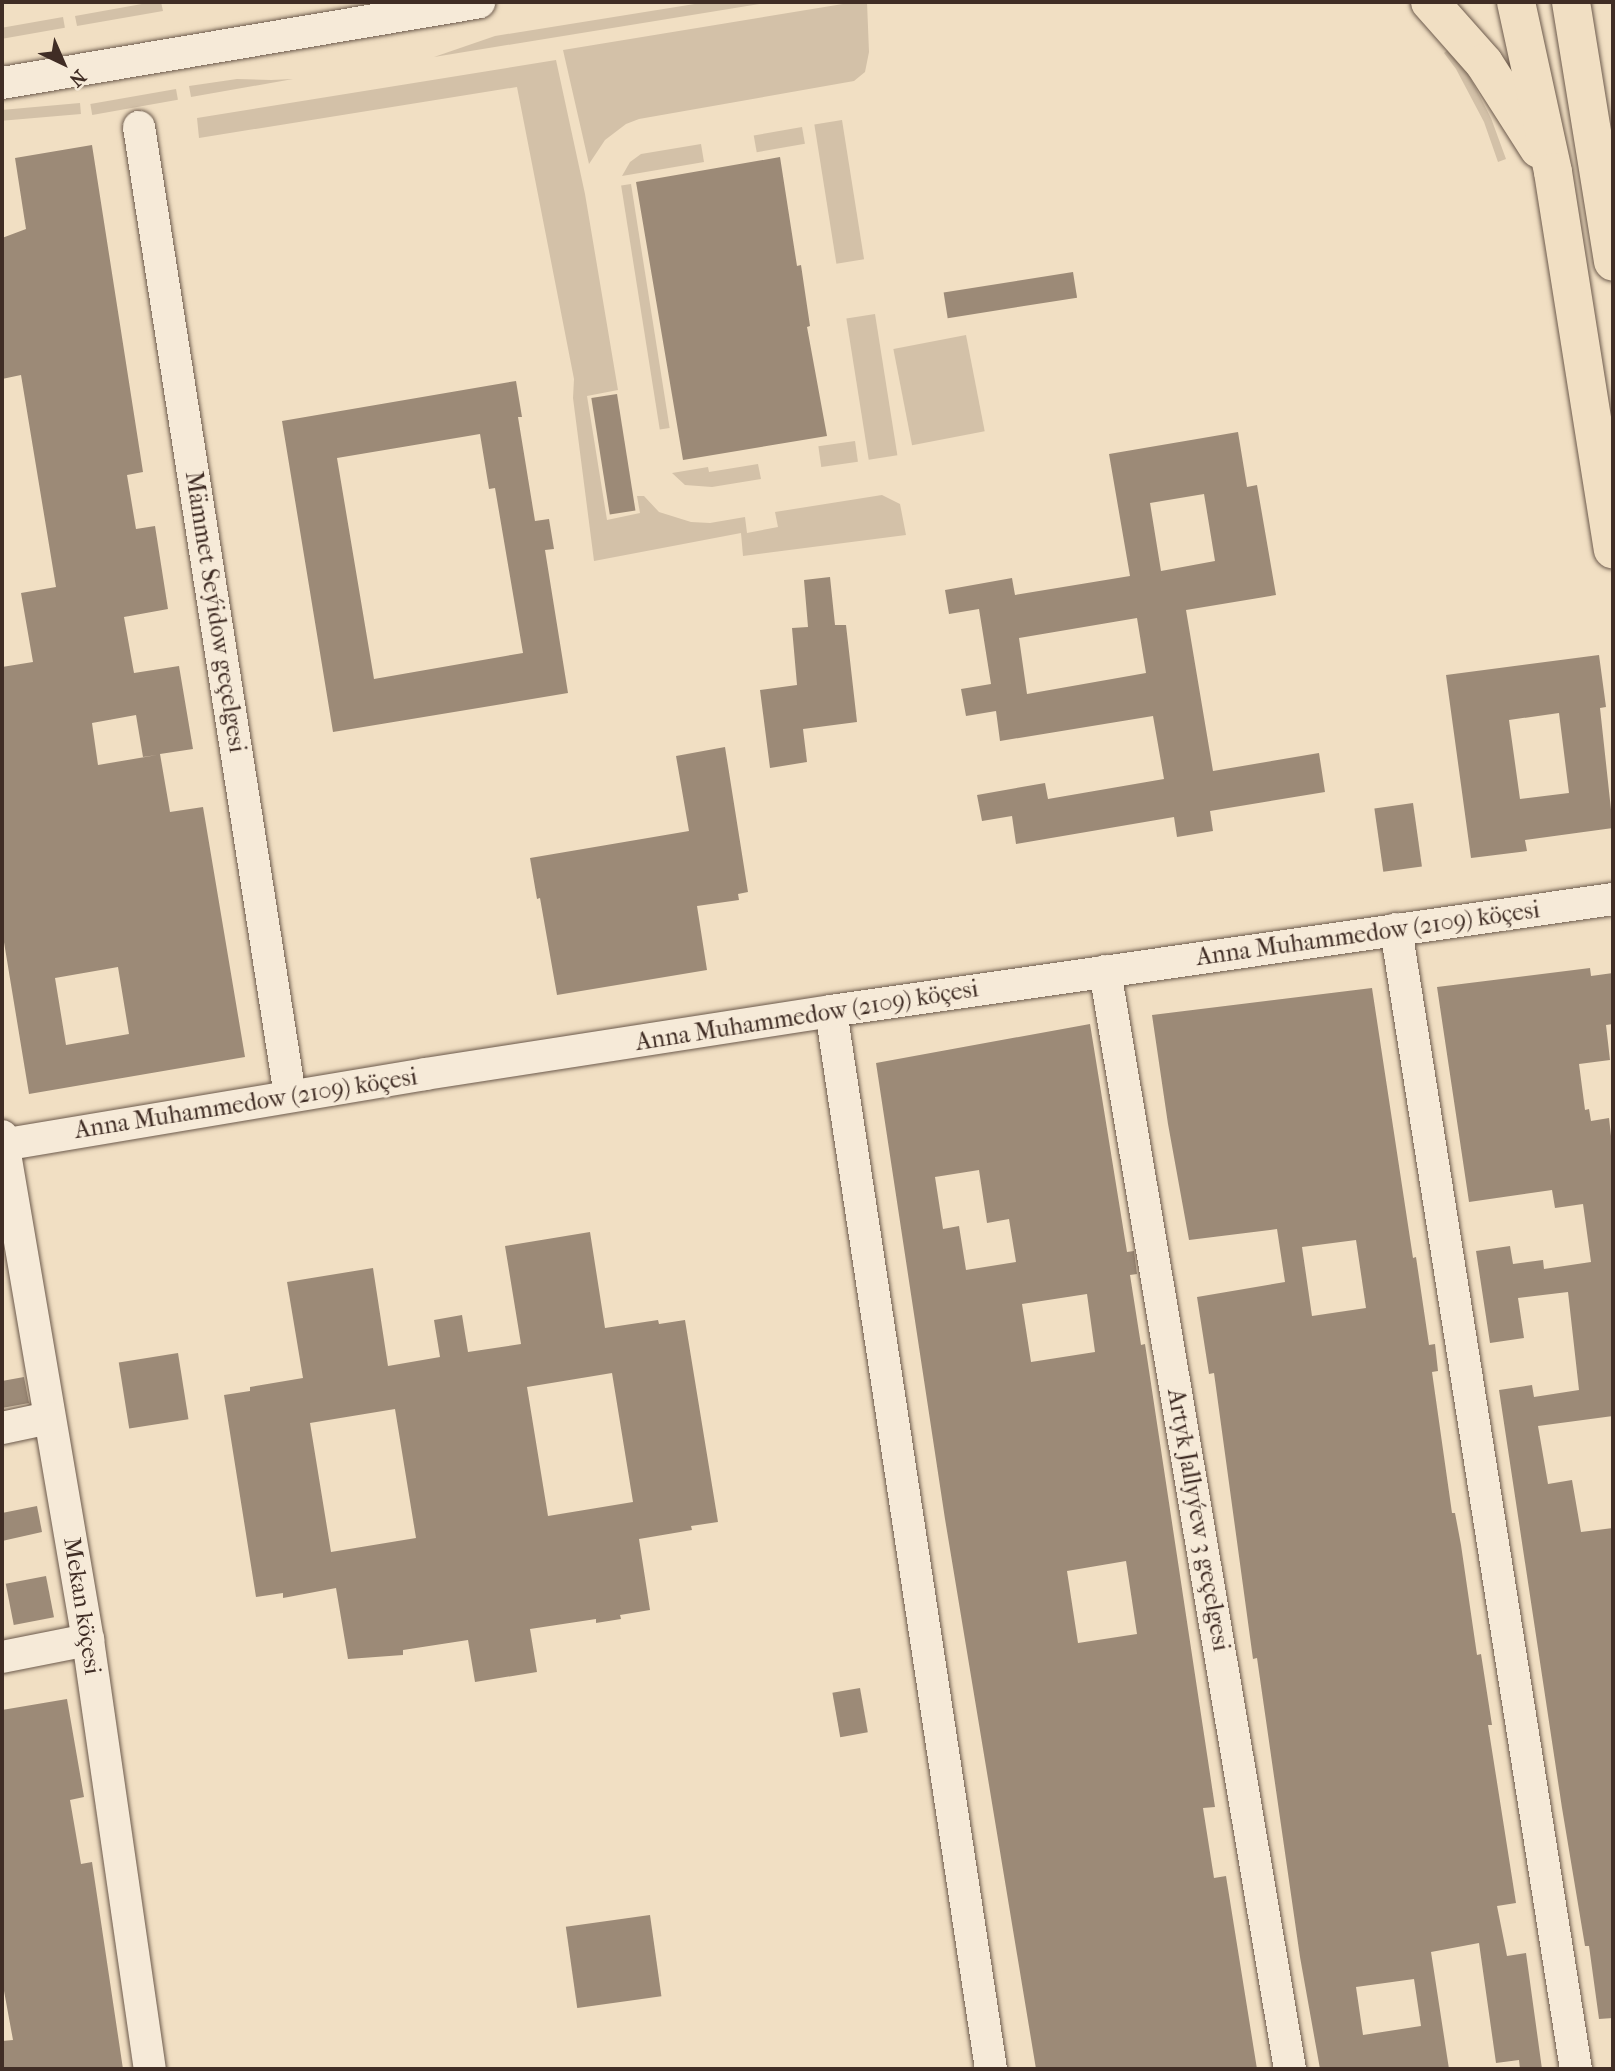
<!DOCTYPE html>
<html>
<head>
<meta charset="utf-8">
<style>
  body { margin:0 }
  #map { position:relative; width:1615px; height:2071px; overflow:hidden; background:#f1dfc3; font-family:"IM FELL French Canon",serif }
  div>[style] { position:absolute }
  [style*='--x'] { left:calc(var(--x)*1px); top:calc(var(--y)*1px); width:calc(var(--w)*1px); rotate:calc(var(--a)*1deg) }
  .green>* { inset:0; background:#d3c1a8; transform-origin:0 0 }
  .building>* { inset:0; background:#9c8a77; transform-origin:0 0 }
  .roads { filter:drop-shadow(0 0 2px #6c5a4c) drop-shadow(0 0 2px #6c5a4c) }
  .minor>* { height:32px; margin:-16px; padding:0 16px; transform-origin:16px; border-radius:16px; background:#f6ead8 }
  .major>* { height:38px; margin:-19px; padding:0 19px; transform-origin:19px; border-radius:19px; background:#f1dfc3 }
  span { translate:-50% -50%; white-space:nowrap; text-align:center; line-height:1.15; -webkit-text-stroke:5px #f6ead8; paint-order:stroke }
  .street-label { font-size:24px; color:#402d25 }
  .frame { position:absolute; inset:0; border:4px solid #402d25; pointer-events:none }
  .north { position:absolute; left:28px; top:28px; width:70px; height:70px; -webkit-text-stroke:5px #f6ead8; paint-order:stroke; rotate:136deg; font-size:19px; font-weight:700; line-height:28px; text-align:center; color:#402d25 }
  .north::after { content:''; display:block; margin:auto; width:24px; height:32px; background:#402d25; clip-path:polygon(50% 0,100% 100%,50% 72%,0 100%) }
</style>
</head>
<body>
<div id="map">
  <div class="green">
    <i style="clip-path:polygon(153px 2px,161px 2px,163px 11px,77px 26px,75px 16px)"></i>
    <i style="clip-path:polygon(707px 2px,771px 2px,434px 57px,495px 36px)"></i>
    <i style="clip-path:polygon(855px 2px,867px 2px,869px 52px,865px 72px,854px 81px,639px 119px,626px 124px,605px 140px,589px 164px,563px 50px)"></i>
    <i style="left:63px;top:17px;width:11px;height:62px;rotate:80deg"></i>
    <i style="clip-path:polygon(1450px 48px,1463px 64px,1491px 118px,1506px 159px,1498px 162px,1484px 122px,1456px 69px,1444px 53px)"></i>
    <i style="clip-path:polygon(556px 60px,585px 194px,618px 390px,587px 396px,607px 520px,640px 513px,637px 496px,644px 496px,659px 512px,691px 522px,710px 523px,745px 517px,747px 533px,778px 527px,775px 512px,882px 495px,900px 504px,906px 535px,743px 556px,741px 533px,594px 561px,573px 398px,574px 379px,517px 87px,199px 138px,197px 118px)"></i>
    <i style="clip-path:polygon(237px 79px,271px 80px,293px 79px,191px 97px,189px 86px)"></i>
    <i style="left:176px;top:89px;width:11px;height:87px;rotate:80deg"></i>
    <i style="left:80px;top:103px;width:11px;height:79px;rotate:85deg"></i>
    <i style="left:842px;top:120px;width:141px;height:28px;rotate:81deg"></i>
    <i style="left:802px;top:127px;width:17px;height:49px;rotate:80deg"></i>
    <i style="clip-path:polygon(701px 144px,704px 162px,622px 176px,630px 162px,641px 154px)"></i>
    <i style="left:631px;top:184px;width:247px;height:10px;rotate:81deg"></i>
    <i style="left:875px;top:314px;width:143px;height:29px;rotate:81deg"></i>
    <i style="left:966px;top:335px;width:98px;height:74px;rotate:79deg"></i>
    <i style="left:855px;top:441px;width:21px;height:37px;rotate:82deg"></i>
    <i style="clip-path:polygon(758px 464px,761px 479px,712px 487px,685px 485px,672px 473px,708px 467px,709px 472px)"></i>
  </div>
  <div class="building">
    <i style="clip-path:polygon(evenodd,92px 145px,143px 472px,127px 475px,136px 529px,155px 526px,168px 609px,124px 617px,134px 673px,179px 666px,193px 749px,160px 754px,170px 812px,203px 807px,245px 1057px,29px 1094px,2px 930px,2px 667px,33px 662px,21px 593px,56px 587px,21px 375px,2px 379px,2px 238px,26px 229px,15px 158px,92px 145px,136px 715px,143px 757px,157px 755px,98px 765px,92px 723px,136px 715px,92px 145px,118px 967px,129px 1034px,66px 1045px,55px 978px,118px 967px)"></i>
    <i style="clip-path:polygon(780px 157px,797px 266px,801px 265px,810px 326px,807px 327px,827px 436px,683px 460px,636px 182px)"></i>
    <i style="left:1073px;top:272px;width:26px;height:131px;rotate:81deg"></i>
    <i style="clip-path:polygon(evenodd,516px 381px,522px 417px,518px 417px,535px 521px,549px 519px,554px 549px,545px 550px,568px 693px,333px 732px,282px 421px,516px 381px,480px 434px,489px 489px,495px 488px,523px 653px,374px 679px,337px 458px,480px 434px)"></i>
    <i style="left:617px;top:394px;width:118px;height:26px;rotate:81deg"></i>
    <i style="clip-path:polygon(evenodd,1238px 432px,1247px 487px,1257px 485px,1276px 595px,1186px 610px,1213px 771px,1319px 753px,1325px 792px,1210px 811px,1213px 831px,1177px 837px,1174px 817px,1016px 844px,1012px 816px,982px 821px,977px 795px,1045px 783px,1048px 799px,1164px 779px,1153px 716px,1000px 741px,996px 711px,966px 716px,961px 689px,991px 684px,979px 609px,949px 614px,945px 590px,1012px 578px,1015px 595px,1130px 576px,1109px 454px,1238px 432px,1204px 494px,1215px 561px,1161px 571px,1150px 503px,1204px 494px,1238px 432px,1137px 618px,1146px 673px,1027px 694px,1019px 638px,1137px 618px)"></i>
    <i style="clip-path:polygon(830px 577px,835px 625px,846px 625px,857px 722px,803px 729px,807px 762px,770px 768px,760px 690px,797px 685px,792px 628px,808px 627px,804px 580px)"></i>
    <i style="clip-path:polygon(evenodd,1599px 655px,1606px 707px,1600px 708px,1613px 828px,1525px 840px,1527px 851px,1471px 858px,1446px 675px,1599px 655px,1559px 713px,1569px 793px,1520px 799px,1509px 720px,1559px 713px)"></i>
    <i style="clip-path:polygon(725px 747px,748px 892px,738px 894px,739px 900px,697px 906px,707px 970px,557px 995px,540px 898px,537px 899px,530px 858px,689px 831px,676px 756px)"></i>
    <i style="left:1413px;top:803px;width:64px;height:39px;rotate:82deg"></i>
    <i style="clip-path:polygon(1590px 968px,1591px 976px,1613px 973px,1613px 1024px,1606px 1025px,1610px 1060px,1579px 1064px,1585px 1110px,1589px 1109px,1591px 1121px,1609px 1118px,1613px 1154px,1613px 1416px,1538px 1426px,1548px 1484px,1572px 1480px,1581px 1532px,1613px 1528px,1613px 2018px,1599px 2019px,1589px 1946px,1585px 1946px,1562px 1808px,1499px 1390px,1532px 1385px,1534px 1397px,1579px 1390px,1568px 1292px,1518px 1298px,1524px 1338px,1490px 1343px,1476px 1251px,1510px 1246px,1513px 1264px,1543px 1260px,1544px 1269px,1591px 1262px,1583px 1204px,1555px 1208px,1552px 1190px,1469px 1202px,1437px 987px)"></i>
    <i style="clip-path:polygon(evenodd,1372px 988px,1413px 1258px,1416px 1257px,1429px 1345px,1435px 1344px,1438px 1371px,1432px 1372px,1452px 1513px,1455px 1513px,1461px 1545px,1477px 1655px,1481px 1654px,1492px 1725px,1488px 1725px,1516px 1903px,1497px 1906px,1507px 1956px,1526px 1953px,1542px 2069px,1520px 2069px,1519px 2060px,1496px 2063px,1479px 1943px,1431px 1952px,1449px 2069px,1320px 2069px,1300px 1957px,1257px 1658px,1253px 1659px,1214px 1373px,1209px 1374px,1197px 1297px,1285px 1282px,1277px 1229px,1189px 1240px,1168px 1124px,1152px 1015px,1372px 988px,1356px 1240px,1366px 1308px,1312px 1316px,1302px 1247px,1356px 1240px,1372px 988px,1414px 1979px,1421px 2026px,1363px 2035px,1356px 1987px,1414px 1979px)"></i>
    <i style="clip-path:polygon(evenodd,1090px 1024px,1127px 1252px,1134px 1251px,1137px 1274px,1130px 1275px,1141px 1345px,1145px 1344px,1215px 1807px,1203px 1808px,1214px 1878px,1226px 1876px,1257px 2069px,1036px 2069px,945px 1519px,876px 1063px,1090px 1024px,979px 1170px,987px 1223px,1009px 1219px,1016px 1262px,966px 1270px,959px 1226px,943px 1229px,935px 1177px,979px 1170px,1090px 1024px,1087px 1294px,1095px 1352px,1031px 1362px,1022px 1304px,1087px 1294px,1090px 1024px,1126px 1561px,1137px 1634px,1078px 1643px,1067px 1571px,1126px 1561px)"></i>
    <i style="clip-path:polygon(evenodd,590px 1232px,605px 1328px,658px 1320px,659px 1324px,685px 1320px,718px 1522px,691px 1526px,692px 1530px,639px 1539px,650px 1610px,620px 1615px,621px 1619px,596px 1623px,596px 1619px,530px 1629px,537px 1672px,475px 1682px,468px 1640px,403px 1650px,403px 1655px,348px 1659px,336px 1588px,283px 1598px,283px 1593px,256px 1597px,224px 1395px,250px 1391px,250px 1387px,303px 1378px,287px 1282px,373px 1268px,388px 1366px,440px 1357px,434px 1320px,462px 1315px,468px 1352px,521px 1344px,505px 1246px,590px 1232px,612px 1373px,633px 1502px,548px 1516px,527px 1387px,612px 1373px,590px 1232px,395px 1409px,416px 1538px,331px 1552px,310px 1423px,395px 1409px)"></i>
    <i style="left:178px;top:1353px;width:67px;height:60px;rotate:81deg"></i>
    <i style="clip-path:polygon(24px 1377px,29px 1403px,2px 1408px,2px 1381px)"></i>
    <i style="clip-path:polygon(37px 1506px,42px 1532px,2px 1541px,2px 1513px)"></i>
    <i style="left:46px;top:1576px;width:42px;height:41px;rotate:79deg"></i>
    <i style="left:860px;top:1688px;width:45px;height:28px;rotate:80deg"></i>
    <i style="clip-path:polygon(67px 1699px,84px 1797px,70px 1800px,81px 1864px,92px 1862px,123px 2069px,2px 2069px,2px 2041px,13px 2040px,2px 1980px,2px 1710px)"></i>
    <i style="left:650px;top:1915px;width:82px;height:85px;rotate:82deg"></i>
  </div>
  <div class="roads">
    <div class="minor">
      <i style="--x:2;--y:83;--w:484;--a:-9.6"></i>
      <i style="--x:139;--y:127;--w:981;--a:81.14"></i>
      <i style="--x:1396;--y:929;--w:1154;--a:81.03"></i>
      <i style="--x:1105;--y:971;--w:1113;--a:80.44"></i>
      <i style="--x:831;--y:1011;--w:1070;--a:81.4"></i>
      <i style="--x:2;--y:1136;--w:511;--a:80.32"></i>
      <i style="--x:88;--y:1640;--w:433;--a:81.8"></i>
      <i style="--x:2;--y:1145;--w:429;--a:-9.5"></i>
      <i style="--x:425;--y:1074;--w:411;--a:-8.8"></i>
      <i style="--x:831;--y:1011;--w:790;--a:-8.15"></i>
      <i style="--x:2;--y:1428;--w:48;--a:-12"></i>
      <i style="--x:2;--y:1657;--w:88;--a:-11.2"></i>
    </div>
    <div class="major">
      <i style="--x:1430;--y:2;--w:81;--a:48.5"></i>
      <i style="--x:1484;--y:63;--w:102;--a:57.4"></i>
      <i style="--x:1516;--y:2;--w:174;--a:77.7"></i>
      <i style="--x:1553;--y:172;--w:382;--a:81"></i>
      <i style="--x:1571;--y:2;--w:263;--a:80.8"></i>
    </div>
  </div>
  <div class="street-label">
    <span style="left:215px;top:612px;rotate:81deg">Mämmet Seýidow geçelgesi</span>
    <span style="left:1368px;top:934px;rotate:-8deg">Anna Muhammedow (2109) köçesi</span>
    <span style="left:807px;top:1016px;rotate:-9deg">Anna Muhammedow (2109) köçesi</span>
    <span style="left:246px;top:1104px;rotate:-9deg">Anna Muhammedow (2109) köçesi</span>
    <span style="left:1198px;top:1520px;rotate:80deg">Artyk Jallyýew 3 geçelgesi</span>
    <span style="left:82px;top:1606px;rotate:81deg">Mekan köçesi</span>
  </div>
  <div class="frame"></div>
  <div class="north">N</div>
</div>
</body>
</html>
